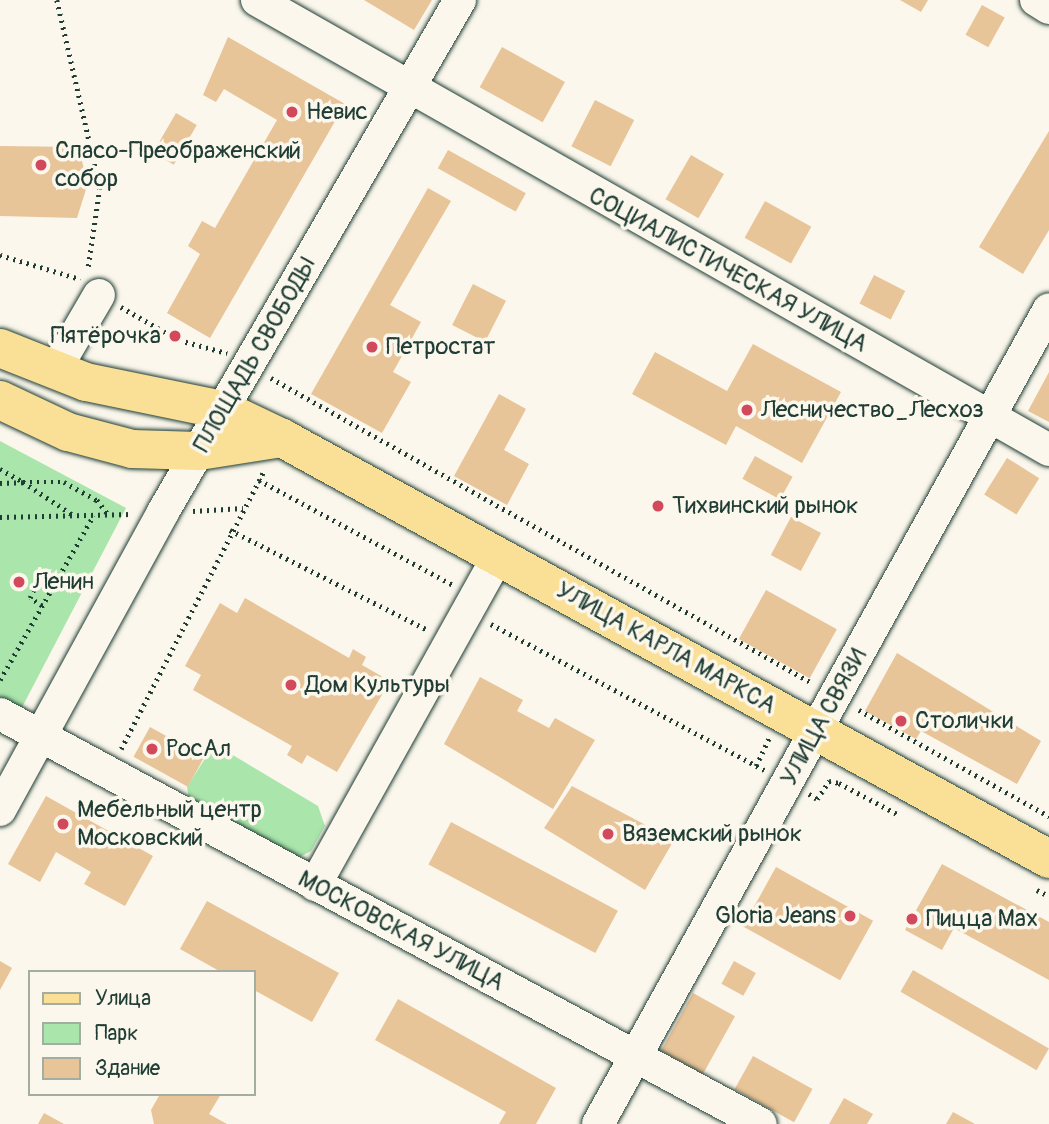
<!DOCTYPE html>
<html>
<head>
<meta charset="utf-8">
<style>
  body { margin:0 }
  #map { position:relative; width:1049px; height:1124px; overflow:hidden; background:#fbf7ec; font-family:Pangolin,sans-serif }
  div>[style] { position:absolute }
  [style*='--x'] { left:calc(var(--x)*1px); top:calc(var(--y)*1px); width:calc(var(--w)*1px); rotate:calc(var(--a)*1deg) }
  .green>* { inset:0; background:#aae5ab }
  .building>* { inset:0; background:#e8c499; transform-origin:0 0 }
  .path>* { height:4.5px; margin-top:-2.25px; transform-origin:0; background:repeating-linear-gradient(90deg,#1f3d34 0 2px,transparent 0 7px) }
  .roads { filter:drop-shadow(0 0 2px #1f3d34) drop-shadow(0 0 2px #1f3d34) }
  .minor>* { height:32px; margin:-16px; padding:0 16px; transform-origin:16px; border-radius:16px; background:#fbf7ec }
  .major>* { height:38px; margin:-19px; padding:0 19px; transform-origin:19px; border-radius:19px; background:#fadf96 }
  .dots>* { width:19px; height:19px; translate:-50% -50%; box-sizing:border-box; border:4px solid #fbf7ec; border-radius:50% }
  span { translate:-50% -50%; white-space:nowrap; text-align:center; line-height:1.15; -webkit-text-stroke:7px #fbf7ec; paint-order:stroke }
  .poi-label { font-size:24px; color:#1f3d34 }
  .left { translate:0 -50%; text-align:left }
  .right { translate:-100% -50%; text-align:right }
  .street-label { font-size:24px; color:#1f3d34 }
  .legend { position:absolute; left:28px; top:970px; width:228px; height:126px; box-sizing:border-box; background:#fbf7ec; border:2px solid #a3ada2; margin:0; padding:9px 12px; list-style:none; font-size:21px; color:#1f3d34 }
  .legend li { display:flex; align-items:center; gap:14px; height:35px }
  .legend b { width:35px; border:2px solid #a3ada2 }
</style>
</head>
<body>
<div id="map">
  <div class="green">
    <i style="clip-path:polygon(0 441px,126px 508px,18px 715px,0 705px)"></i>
    <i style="clip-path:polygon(221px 748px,318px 806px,325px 826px,311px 851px,296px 859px,190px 804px,187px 787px,211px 749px)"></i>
  </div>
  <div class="building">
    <i style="clip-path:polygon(364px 0,432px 0,414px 30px)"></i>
    <i style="clip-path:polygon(900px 0,928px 0,921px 12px)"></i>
    <i style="left:982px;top:5px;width:26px;height:34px;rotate:29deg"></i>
    <i style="clip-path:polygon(228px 37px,345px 104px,210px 338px,167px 313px,200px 254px,188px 246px,202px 221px,215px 228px,277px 120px,224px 89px,216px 102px,203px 95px)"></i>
    <i style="left:502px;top:47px;width:72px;height:46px;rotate:29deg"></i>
    <i style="left:595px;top:100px;width:44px;height:52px;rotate:27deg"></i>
    <i style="left:176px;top:113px;width:24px;height:46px;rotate:30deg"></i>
    <i style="clip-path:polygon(1049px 131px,1049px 230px,1023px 274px,979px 247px)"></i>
    <i style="clip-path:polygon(0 146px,78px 147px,88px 183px,77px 218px,0 216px)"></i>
    <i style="left:448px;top:150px;width:89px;height:21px;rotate:29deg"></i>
    <i style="left:691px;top:155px;width:38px;height:51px;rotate:30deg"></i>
    <i style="clip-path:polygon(428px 188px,451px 201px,390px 305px,421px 322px,393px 372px,411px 382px,382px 433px,311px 394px)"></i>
    <i style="left:765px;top:201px;width:53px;height:42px;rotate:29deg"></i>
    <i style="left:874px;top:275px;width:35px;height:32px;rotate:27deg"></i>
    <i style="left:473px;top:284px;width:37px;height:46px;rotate:27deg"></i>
    <i style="clip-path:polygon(753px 344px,841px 392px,802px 463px,736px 426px,726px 445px,632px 394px,655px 352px,727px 391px)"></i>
    <i style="clip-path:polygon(1049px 372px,1049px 422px,1028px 411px)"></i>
    <i style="clip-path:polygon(499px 394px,526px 409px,504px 450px,529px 464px,507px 505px,454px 476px)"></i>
    <i style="left:755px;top:456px;width:43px;height:26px;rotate:29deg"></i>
    <i style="left:1007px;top:458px;width:38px;height:43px;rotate:32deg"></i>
    <i style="left:791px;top:517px;width:34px;height:43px;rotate:28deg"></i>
    <i style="left:766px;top:590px;width:81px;height:56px;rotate:29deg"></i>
    <i style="clip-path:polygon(245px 598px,349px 658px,353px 649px,366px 657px,362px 665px,390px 681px,337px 772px,307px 755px,302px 764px,287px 755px,292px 746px,193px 690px,201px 675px,185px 666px,220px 603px,237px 613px)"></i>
    <i style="clip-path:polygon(897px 653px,1041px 741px,1017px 784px,921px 731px,916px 739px,865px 711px)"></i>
    <i style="clip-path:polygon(480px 677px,523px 700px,517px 711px,549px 728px,555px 718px,595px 740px,553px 809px,444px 744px)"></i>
    <i style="left:150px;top:727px;width:62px;height:34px;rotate:29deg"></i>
    <i style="clip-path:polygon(572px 786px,674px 840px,645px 890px,544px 828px)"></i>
    <i style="clip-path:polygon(46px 796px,153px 856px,125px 906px,84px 884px,91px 872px,56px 852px,40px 882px,8px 864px)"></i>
    <i style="left:451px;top:822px;width:189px;height:48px;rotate:28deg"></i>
    <i style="clip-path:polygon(942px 864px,1049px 922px,1049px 980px,954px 928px,942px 950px,905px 930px)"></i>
    <i style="left:776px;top:867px;width:111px;height:68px;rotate:29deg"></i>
    <i style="clip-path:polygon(207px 901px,339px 973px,312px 1022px,254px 990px,254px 972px,221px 972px,180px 949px)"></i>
    <i style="clip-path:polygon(0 961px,12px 968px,0 990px)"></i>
    <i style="left:734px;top:961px;width:25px;height:26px;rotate:29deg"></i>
    <i style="left:913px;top:970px;width:157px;height:25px;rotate:30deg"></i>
    <i style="left:693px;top:993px;width:48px;height:66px;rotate:29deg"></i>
    <i style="clip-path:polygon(398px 999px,556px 1088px,536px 1124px,499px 1124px,506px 1112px,375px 1040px)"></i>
    <i style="left:753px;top:1056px;width:68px;height:38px;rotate:29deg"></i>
    <i style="clip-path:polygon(160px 1094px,221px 1094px,209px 1114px,227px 1124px,154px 1124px,151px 1110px)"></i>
    <i style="clip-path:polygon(844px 1098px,873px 1114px,867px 1124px,829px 1124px)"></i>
    <i style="clip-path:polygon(953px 1112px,975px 1124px,946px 1124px)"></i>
    <i style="clip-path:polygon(44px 1113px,64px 1124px,38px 1124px)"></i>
  </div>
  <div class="path">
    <i style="--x:57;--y:0;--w:193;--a:77.1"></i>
    <i style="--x:100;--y:188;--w:83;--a:98.3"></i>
    <i style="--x:0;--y:255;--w:84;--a:16.7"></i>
    <i style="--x:121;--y:307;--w:67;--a:29.6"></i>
    <i style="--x:179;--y:340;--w:50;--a:15.2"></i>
    <i style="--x:271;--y:378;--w:621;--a:29.41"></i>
    <i style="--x:0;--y:469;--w:26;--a:29"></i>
    <i style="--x:23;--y:482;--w:41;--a:0"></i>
    <i style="--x:64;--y:482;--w:38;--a:29"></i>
    <i style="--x:97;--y:500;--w:18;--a:52"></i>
    <i style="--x:259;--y:480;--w:221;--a:28.4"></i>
    <i style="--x:0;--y:483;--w:23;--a:-2"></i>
    <i style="--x:23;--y:482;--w:60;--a:33.4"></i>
    <i style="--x:193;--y:511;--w:50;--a:-3.4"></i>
    <i style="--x:0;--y:517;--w:132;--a:-1.3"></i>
    <i style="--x:230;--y:530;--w:220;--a:26.8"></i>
    <i style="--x:42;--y:606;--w:14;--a:-146"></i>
    <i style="--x:30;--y:598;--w:17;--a:-66"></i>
    <i style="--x:37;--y:582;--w:17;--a:7"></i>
    <i style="--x:491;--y:624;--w:310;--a:28.1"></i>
    <i style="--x:0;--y:680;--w:189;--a:-60.4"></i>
    <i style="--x:859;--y:710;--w:218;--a:29.2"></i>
    <i style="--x:121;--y:749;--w:313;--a:-62.8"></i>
    <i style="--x:756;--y:766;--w:31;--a:-65"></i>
    <i style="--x:809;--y:794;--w:9;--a:32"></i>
    <i style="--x:817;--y:799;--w:22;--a:-56"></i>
    <i style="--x:829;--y:781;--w:10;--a:11"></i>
    <i style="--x:839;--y:783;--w:66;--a:28.1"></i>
    <i style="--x:1037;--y:890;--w:13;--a:27"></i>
  </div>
  <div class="roads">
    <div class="minor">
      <i style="--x:257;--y:0;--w:911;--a:29.6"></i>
      <i style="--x:1036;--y:0;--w:15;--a:32"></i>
      <i style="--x:54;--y:372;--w:89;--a:-59.7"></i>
      <i style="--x:0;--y:714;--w:864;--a:28.31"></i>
      <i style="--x:0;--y:810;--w:340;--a:-61.3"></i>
      <i style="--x:163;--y:512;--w:592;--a:-59.88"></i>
      <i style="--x:315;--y:885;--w:376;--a:-60.9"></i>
      <i style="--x:598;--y:1124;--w:931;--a:-61.04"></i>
    </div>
    <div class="major">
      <i style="--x:0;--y:348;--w:92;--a:21.6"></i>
      <i style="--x:86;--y:382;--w:140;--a:11.6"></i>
      <i style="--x:223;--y:410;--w:65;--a:25.4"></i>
      <i style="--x:282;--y:438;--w:875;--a:28.76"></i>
      <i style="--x:0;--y:400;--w:75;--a:25.2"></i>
      <i style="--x:68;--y:432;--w:66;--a:14.9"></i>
      <i style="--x:132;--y:449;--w:67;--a:1.7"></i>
      <i style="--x:199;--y:451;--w:84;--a:-8.9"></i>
    </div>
  </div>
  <div class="dots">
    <i style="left:292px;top:112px;background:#d1495b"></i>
    <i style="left:41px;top:165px;background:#d1495b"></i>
    <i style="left:175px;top:336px;background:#d1495b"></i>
    <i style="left:372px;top:347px;background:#d1495b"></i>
    <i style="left:747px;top:410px;background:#d1495b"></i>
    <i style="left:658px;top:506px;background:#d1495b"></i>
    <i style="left:19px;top:582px;background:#d1495b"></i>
    <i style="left:291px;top:685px;background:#d1495b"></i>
    <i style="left:901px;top:721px;background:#d1495b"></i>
    <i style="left:152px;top:749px;background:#d1495b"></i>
    <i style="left:63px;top:824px;background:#d1495b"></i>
    <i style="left:608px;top:834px;background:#d1495b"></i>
    <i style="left:850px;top:916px;background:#d1495b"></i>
    <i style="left:912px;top:919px;background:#d1495b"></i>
  </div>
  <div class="poi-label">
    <span class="left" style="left:306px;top:112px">Невис</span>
    <span class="left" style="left:55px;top:165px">Спасо-Преображенский<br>собор</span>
    <span class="right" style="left:161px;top:336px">Пятёрочка</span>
    <span class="left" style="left:386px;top:347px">Петростат</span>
    <span class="left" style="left:761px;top:410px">Лесничество_Лесхоз</span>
    <span class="left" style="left:672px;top:506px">Тихвинский рынок</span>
    <span class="left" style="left:33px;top:582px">Ленин</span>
    <span class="left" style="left:305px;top:685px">Дом Культуры</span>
    <span class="left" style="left:915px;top:721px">Столички</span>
    <span class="left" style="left:166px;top:749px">РосАл</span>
    <span class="left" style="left:77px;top:824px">Мебельный центр<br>Московский</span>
    <span class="left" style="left:622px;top:834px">Вяземский рынок</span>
    <span class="right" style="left:836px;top:916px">Gloria Jeans</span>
    <span class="left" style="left:926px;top:919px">Пицца Max</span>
  </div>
  <div class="street-label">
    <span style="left:728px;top:270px;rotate:29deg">СОЦИАЛИСТИЧЕСКАЯ УЛИЦА</span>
    <span style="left:255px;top:355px;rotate:-60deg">ПЛОЩАДЬ СВОБОДЫ</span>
    <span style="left:666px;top:648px;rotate:29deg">УЛИЦА КАРЛА МАРКСА</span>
    <span style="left:824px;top:717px;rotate:-61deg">УЛИЦА СВЯЗИ</span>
    <span style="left:401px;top:931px;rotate:28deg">МОСКОВСКАЯ УЛИЦА</span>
  </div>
  <ul class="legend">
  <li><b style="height:9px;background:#fadf96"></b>Улица</li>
  <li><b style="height:19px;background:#aae5ab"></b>Парк</li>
  <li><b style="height:19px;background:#e8c499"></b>Здание</li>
  </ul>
</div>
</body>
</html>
